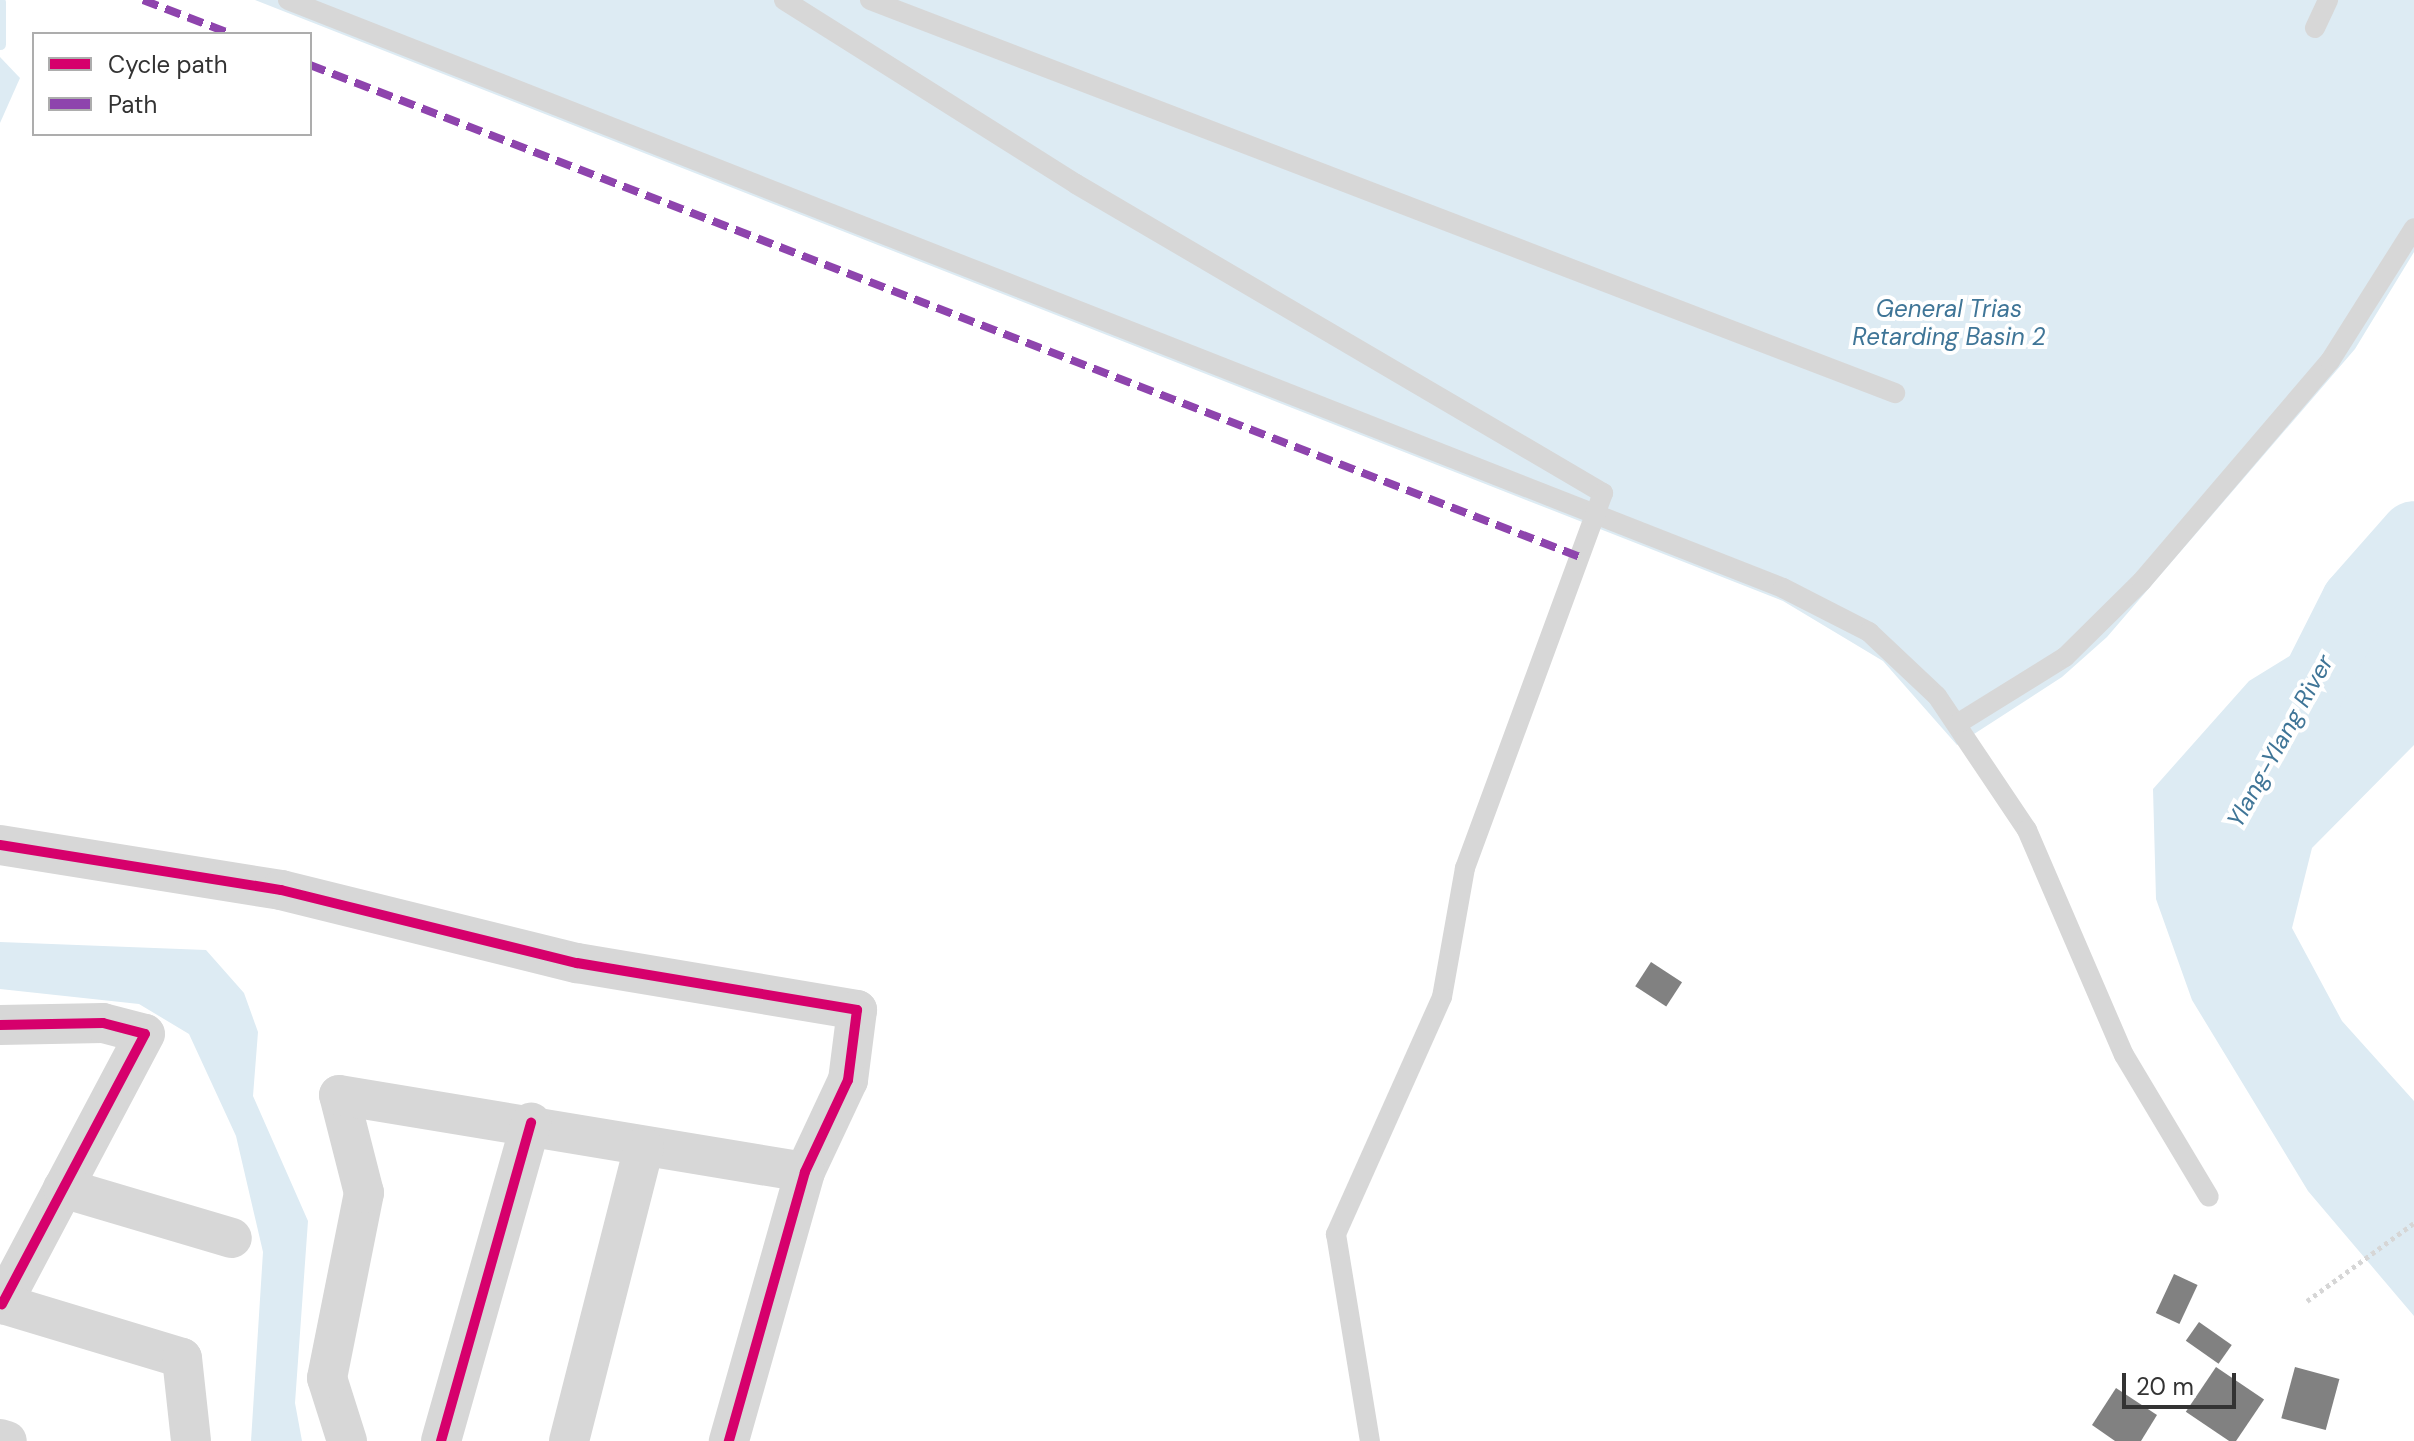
<!DOCTYPE html>
<html>
<head>
<meta charset="utf-8">
<style>
  body { margin:0 }
  #map { position:relative; width:2414px; height:1441px; overflow:hidden; background:#fff; font-family:"DM Sans",sans-serif }
  div>[style] { position:absolute }
  [style*='--x'] { left:calc(var(--x)*1px); top:calc(var(--y)*1px); width:calc(var(--w)*1px); rotate:calc(var(--a)*1deg) }
  .water>* { inset:0; background:#ddebf3 }
  .stream>* { height:11px; margin:-5.5px; padding:0 5.5px; transform-origin:5.5px; border-radius:5.5px; background:#ddebf3 }
  .river>* { height:68px; margin:-34px; padding:0 34px; transform-origin:34px; border-radius:34px; background:#ddebf3 }
  .building>* { inset:0; background:#818181; transform-origin:0 0 }
  .path>* { height:5px; margin-top:-2.5px; transform-origin:0; background:repeating-linear-gradient(90deg,#d6d6d6 0 4px,transparent 0 8px) }
  .service>* { height:20px; margin:-10px; padding:0 10px; transform-origin:10px; border-radius:10px; background:#d7d7d7 }
  .minor>* { height:40px; margin:-20px; padding:0 20px; transform-origin:20px; border-radius:20px; background:#d7d7d7 }
  .quiet>* { height:8px; margin-top:-4px; transform-origin:0; background:repeating-linear-gradient(90deg,#8e44ad 0 16px,transparent 0 24px) }
  .cycleway>* { height:10px; margin:-5px; padding:0 5px; transform-origin:5px; border-radius:5px; background:#d6006c }
  span { translate:-50% -50%; white-space:nowrap; text-align:center; line-height:1.15; -webkit-text-stroke:8px #fff; paint-order:stroke }
  .water-label { font-size:24px; color:#3f7597; font-style:italic }
  .legend { position:absolute; left:32px; top:32px; width:280px; height:104px; box-sizing:border-box; background:#fff; border:2px solid #adadad; margin:0; padding:10px 14px; list-style:none; font-size:24px; color:#333 }
  .legend li { display:flex; align-items:center; gap:16px; height:40px }
  .legend b { width:40px; border:2px solid #adadad }
  .scale { position:absolute; left:2122px; top:1373px; width:114px; height:36px; box-sizing:border-box; border:4px solid #333; border-top:0; padding-left:10px; font-size:24px; line-height:28px; white-space:nowrap; color:#333; -webkit-text-stroke:6px #fff; paint-order:stroke }
</style>
</head>
<body>
<div id="map">
  <div class="water">
    <i style="clip-path:polygon(255px 0,2414px 0,2414px 252px,2355px 349px,2107px 637px,2062px 677px,1957px 745px,1883px 661px,1783px 601px)"></i>
    <i style="clip-path:polygon(0 57px,20px 78px,0 123px)"></i>
    <i style="clip-path:polygon(2414px 562px,2414px 745px,2312px 848px,2292px 928px,2342px 1021px,2414px 1101px,2414px 1316px,2308px 1191px,2192px 1000px,2156px 899px,2153px 789px,2249px 681px,2359px 613px)"></i>
    <i style="clip-path:polygon(0 942px,206px 950px,244px 993px,258px 1032px,253px 1096px,308px 1221px,295px 1403px,302px 1441px,251px 1441px,263px 1252px,236px 1136px,189px 1034px,139px 1004px,0 989px)"></i>
  </div>
  <div class="stream">
    <i style="--x:0;--y:2;--w:42;--a:90"></i>
  </div>
  <div class="river">
    <i style="--x:2304;--y:703;--w:113;--a:-63.2"></i>
    <i style="--x:2355;--y:602;--w:89;--a:-48.6"></i>
  </div>
  <div class="building">
    <i style="left:1651px;top:962px;width:37px;height:29px;rotate:33deg"></i>
    <i style="left:2174px;top:1274px;width:26px;height:43px;rotate:25deg"></i>
    <i style="left:2199px;top:1322px;width:40px;height:23px;rotate:35deg"></i>
    <i style="left:2216px;top:1367px;width:58px;height:54px;rotate:34deg"></i>
    <i style="left:2295px;top:1367px;width:46px;height:53px;rotate:15deg"></i>
    <i style="clip-path:polygon(2116px 1388px,2157px 1415px,2141px 1441px,2115px 1441px,2092px 1425px)"></i>
  </div>
  <div class="path">
    <i style="--x:2307;--y:1301;--w:132;--a:-36.1"></i>
  </div>
  <div class="service">
    <i style="--x:288;--y:0;--w:1606;--a:21.47"></i>
    <i style="--x:1783;--y:588;--w:97;--a:27.1"></i>
    <i style="--x:1869;--y:632;--w:93;--a:43.3"></i>
    <i style="--x:1937;--y:696;--w:161;--a:56.1"></i>
    <i style="--x:2027;--y:830;--w:245;--a:66.7"></i>
    <i style="--x:2124;--y:1055;--w:165;--a:59.1"></i>
    <i style="--x:784;--y:0;--w:345;--a:32.2"></i>
    <i style="--x:1076;--y:184;--w:611;--a:30.38"></i>
    <i style="--x:1603;--y:493;--w:400;--a:110.2"></i>
    <i style="--x:1465;--y:868;--w:131;--a:100.1"></i>
    <i style="--x:1442;--y:997;--w:260;--a:114.1"></i>
    <i style="--x:1336;--y:1234;--w:210;--a:80.7"></i>
    <i style="--x:870;--y:0;--w:1098;--a:20.98"></i>
    <i style="--x:2315;--y:28;--w:31;--a:-65"></i>
    <i style="--x:1957;--y:724;--w:127;--a:-31.8"></i>
    <i style="--x:2065;--y:657;--w:108;--a:-44.6"></i>
    <i style="--x:2142;--y:581;--w:289;--a:-49.5"></i>
    <i style="--x:2330;--y:361;--w:157;--a:-57.7"></i>
  </div>
  <div class="minor">
    <i style="--x:0;--y:845;--w:285;--a:9.1"></i>
    <i style="--x:281;--y:890;--w:305;--a:13.9"></i>
    <i style="--x:577;--y:963;--w:284;--a:9.5"></i>
    <i style="--x:857;--y:1010;--w:71;--a:97.3"></i>
    <i style="--x:848;--y:1080;--w:102;--a:115.1"></i>
    <i style="--x:805;--y:1172;--w:280;--a:105.8"></i>
    <i style="--x:0;--y:1025;--w:103;--a:-1.1"></i>
    <i style="--x:103;--y:1023;--w:43;--a:14.7"></i>
    <i style="--x:145;--y:1034;--w:306;--a:117.9"></i>
    <i style="--x:63;--y:1188;--w:176;--a:16.5"></i>
    <i style="--x:0;--y:1303;--w:190;--a:16.8"></i>
    <i style="--x:182;--y:1358;--w:83;--a:83.8"></i>
    <i style="--x:0;--y:1439;--w:7;--a:16"></i>
    <i style="--x:347;--y:1441;--w:66;--a:-107.6"></i>
    <i style="--x:327;--y:1378;--w:189;--a:-78.7"></i>
    <i style="--x:364;--y:1193;--w:101;--a:-104.3"></i>
    <i style="--x:339;--y:1095;--w:472;--a:9.4"></i>
    <i style="--x:441;--y:1441;--w:331;--a:-74.2"></i>
    <i style="--x:569;--y:1441;--w:303;--a:-75.7"></i>
  </div>
  <div class="quiet">
    <i style="--x:143;--y:0;--w:94;--a:21.1"></i>
    <i style="--x:310;--y:65;--w:1362;--a:21.18"></i>
  </div>
  <div class="cycleway">
    <i style="--x:0;--y:845;--w:285;--a:9.1"></i>
    <i style="--x:281;--y:890;--w:305;--a:13.9"></i>
    <i style="--x:577;--y:963;--w:284;--a:9.5"></i>
    <i style="--x:857;--y:1010;--w:71;--a:97.3"></i>
    <i style="--x:848;--y:1080;--w:102;--a:115.1"></i>
    <i style="--x:805;--y:1172;--w:280;--a:105.8"></i>
    <i style="--x:0;--y:1025;--w:103;--a:-1.1"></i>
    <i style="--x:103;--y:1023;--w:43;--a:14.7"></i>
    <i style="--x:145;--y:1034;--w:306;--a:117.9"></i>
    <i style="--x:441;--y:1441;--w:331;--a:-74.2"></i>
  </div>
  <div class="water-label">
    <span style="left:1949px;top:323px">General Trias<br>Retarding Basin 2</span>
    <span style="left:2280px;top:741px;rotate:-61deg">Ylang-Ylang River</span>
  </div>
  <ul class="legend">
  <li><b style="height:10px;background:#d6006c"></b>Cycle path</li>
  <li><b style="height:10px;background:#8e44ad"></b>Path</li>
  </ul>
  <div class="scale">20 m</div>
</div>
</body>
</html>
